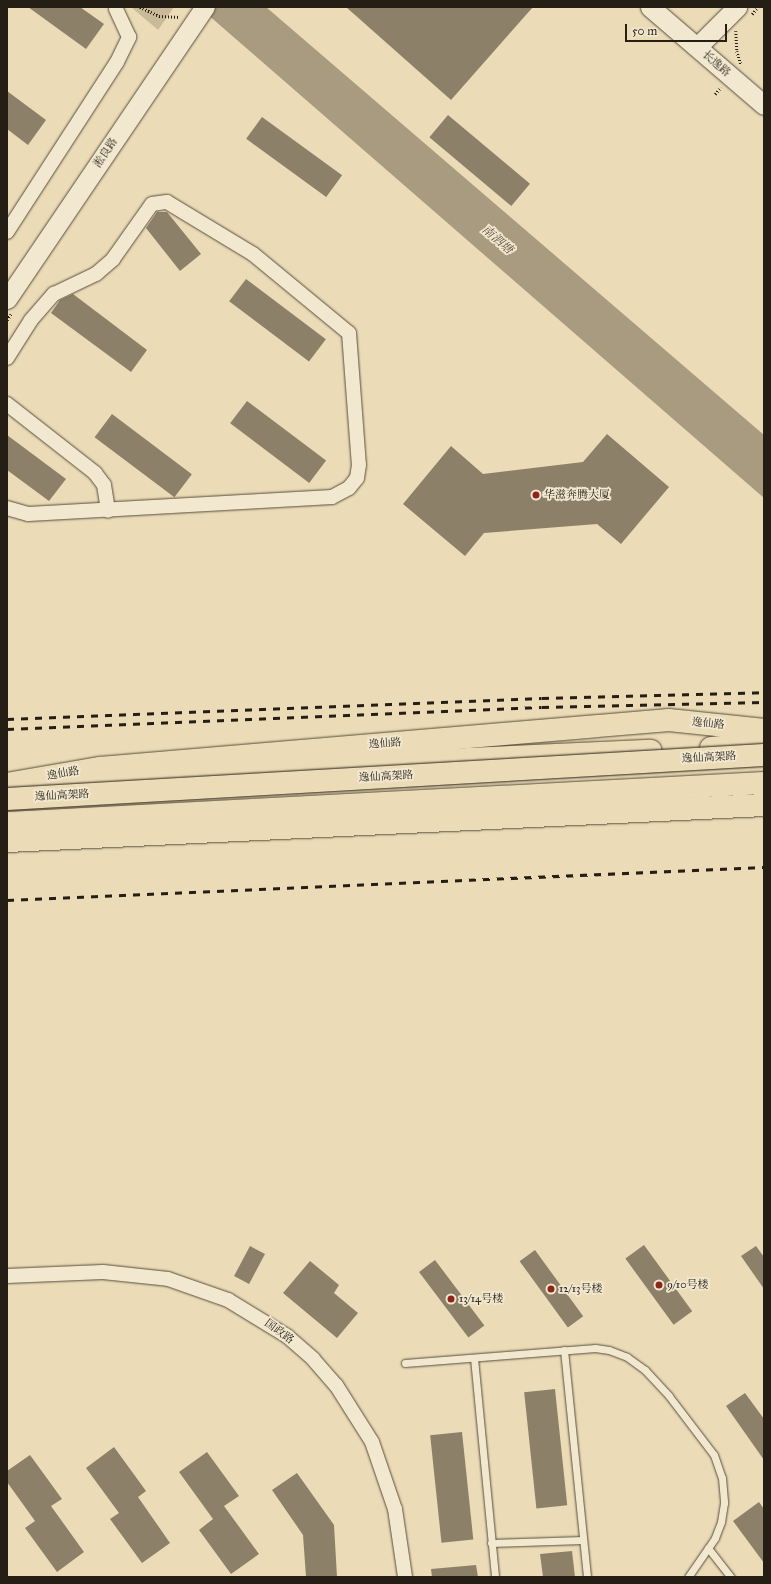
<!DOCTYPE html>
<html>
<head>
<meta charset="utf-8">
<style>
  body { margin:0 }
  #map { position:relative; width:771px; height:1584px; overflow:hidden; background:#ebdbb6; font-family:"IM FELL Great Primer","Noto Serif SC",serif }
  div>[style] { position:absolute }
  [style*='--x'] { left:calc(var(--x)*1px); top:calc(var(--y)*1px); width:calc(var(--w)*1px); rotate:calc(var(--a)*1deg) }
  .green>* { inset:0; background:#c9bb9a }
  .water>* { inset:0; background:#a89b7f }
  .building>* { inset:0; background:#8c8068; transform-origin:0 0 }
  .path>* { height:2.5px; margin-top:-1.25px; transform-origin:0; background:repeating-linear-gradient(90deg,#251e14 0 1px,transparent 0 3px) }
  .roads { filter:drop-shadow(0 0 1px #564d3c) drop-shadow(0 0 1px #564d3c) }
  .lane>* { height:7px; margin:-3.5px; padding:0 3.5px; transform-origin:3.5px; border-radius:3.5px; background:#f2e8d0 }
  .street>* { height:14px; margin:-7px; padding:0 7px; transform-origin:7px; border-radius:7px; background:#f2e8d0 }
  .secondary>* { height:19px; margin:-9.5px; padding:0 9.5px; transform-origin:9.5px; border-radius:9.5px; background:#f2e8d0 }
  .primary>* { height:22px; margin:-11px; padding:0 11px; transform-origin:11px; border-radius:11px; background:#ebdbb6 }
  .highway>* { height:22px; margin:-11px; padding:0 11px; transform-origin:11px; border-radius:11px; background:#ebdbb6 }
  .rail>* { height:3px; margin-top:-1.5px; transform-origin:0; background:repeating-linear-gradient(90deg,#251e14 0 7px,transparent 0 14px) }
  .bridges { filter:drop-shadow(0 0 1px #251e14) drop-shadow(0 0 1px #251e14) }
  .highway-bridge>* { height:22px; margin:-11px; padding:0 11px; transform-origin:11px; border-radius:11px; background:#ebdbb6 }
  .dots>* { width:11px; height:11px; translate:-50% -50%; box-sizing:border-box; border:2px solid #f2e8d0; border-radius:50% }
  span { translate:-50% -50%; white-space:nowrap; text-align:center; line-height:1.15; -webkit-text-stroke:3.5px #f2e8d0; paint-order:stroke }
  .street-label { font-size:11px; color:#251e14 }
  .poi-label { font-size:11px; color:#251e14 }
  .left { translate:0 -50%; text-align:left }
  .water-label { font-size:12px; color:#59503f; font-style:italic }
  .frame { position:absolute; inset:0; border:8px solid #251e14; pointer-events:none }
  .scale { position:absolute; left:625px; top:24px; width:102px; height:18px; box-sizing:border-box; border:2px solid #251e14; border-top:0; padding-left:5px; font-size:12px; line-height:14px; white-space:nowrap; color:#251e14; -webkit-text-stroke:3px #f2e8d0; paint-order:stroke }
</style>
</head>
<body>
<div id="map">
  <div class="green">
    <i style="clip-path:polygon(131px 7px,174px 7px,158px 30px)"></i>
  </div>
  <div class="water">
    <i style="clip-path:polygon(199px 7px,266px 7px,764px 435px,764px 498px)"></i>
  </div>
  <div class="building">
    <i style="clip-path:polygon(28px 7px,80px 7px,104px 24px,86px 49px)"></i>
    <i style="clip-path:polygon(346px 7px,533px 7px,451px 100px)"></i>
    <i style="clip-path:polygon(7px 91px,46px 120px,28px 145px,7px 129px)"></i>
    <i style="left:448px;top:115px;width:107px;height:29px;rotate:40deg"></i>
    <i style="left:262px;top:117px;width:99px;height:27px;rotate:36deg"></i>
    <i style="clip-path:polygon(157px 212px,167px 212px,201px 254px,180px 271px,146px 228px)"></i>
    <i style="left:246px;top:279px;width:100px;height:28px;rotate:37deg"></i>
    <i style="clip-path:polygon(73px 294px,147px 350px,131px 372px,51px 313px,60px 300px)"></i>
    <i style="left:247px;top:401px;width:99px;height:28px;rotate:37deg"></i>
    <i style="left:112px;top:414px;width:100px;height:29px;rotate:37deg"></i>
    <i style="clip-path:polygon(607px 434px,669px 487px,621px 544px,597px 524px,484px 533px,465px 556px,403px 504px,451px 446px,483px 474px,583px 462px)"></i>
    <i style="clip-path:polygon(7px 435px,66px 479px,49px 501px,7px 470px)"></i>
    <i style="left:644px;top:1245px;width:82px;height:23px;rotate:54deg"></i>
    <i style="left:250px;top:1246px;width:17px;height:34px;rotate:28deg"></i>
    <i style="clip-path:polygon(756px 1246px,764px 1257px,764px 1289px,741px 1256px)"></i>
    <i style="left:535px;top:1250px;width:82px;height:19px;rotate:54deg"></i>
    <i style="left:435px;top:1260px;width:82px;height:20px;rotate:53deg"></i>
    <i style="clip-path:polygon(310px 1261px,339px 1285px,334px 1293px,358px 1313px,337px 1338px,283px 1293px)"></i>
    <i style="left:555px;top:1389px;width:117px;height:31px;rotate:84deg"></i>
    <i style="clip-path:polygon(745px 1393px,764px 1419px,764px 1460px,726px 1406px)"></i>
    <i style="left:462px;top:1432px;width:108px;height:32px;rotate:84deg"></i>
    <i style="clip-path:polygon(114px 1447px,146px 1491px,138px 1497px,170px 1543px,142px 1563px,110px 1519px,119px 1513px,86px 1468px)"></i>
    <i style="clip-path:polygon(207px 1452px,239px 1496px,224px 1506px,259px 1554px,231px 1574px,199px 1530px,213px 1519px,179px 1472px)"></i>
    <i style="clip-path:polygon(30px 1455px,62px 1499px,51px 1506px,84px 1552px,57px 1572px,25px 1528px,35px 1521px,7px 1482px,7px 1471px)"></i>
    <i style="clip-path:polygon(297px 1473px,334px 1525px,337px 1577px,306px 1577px,303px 1535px,272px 1490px)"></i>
    <i style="clip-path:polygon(759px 1502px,764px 1509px,764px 1563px,733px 1521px)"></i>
    <i style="clip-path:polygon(572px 1551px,575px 1577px,543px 1577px,540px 1554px)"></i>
    <i style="clip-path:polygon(476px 1565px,478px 1577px,432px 1577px,431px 1569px)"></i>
  </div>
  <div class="path">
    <i style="--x:140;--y:7;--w:21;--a:25"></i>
    <i style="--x:159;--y:16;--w:21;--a:3"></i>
    <i style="--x:752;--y:14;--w:9;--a:-49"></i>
    <i style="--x:736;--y:31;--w:20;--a:87"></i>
    <i style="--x:737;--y:51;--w:14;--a:73"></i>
    <i style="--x:715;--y:94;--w:9;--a:-49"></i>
    <i style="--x:7;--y:320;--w:7;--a:-56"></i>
  </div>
  <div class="roads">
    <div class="lane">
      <i style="--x:564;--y:1350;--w:228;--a:84.2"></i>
      <i style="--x:474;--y:1358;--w:220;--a:84.5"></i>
      <i style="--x:405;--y:1363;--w:191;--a:-4.5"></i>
      <i style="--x:595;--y:1348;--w:14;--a:8"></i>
      <i style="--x:609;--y:1350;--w:19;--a:21"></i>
      <i style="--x:627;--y:1357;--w:22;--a:36"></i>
      <i style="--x:645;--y:1370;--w:35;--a:47"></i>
      <i style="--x:669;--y:1396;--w:74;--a:52.7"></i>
      <i style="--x:714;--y:1455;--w:24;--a:71"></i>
      <i style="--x:722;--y:1478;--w:25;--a:85"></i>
      <i style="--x:724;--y:1503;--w:19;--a:99"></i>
      <i style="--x:721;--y:1522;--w:17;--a:111"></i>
      <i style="--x:715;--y:1538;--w:47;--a:124.7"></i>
      <i style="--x:491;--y:1543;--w:92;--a:-1.9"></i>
      <i style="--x:708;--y:1548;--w:37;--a:52"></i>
    </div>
    <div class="street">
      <i style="--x:7;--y:232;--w:202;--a:-57.1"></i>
      <i style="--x:117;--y:62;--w:28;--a:-64"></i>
      <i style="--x:129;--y:37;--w:31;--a:-115"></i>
      <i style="--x:7;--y:358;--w:45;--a:-57.7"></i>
      <i style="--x:31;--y:320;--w:35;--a:-49"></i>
      <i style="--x:54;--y:294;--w:47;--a:-25.5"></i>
      <i style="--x:96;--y:274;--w:23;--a:-41"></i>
      <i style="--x:113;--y:259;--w:67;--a:-54.7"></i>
      <i style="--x:152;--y:204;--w:15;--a:-8"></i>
      <i style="--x:167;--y:202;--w:100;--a:31.2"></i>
      <i style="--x:253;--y:254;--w:124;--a:39.5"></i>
      <i style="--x:349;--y:333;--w:132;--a:85.7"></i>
      <i style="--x:359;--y:465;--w:13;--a:99"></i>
      <i style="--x:357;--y:478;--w:13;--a:129"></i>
      <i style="--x:349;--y:488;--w:19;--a:152"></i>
      <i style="--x:332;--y:497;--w:304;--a:176.8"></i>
      <i style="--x:28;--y:514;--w:22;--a:-164"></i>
      <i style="--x:7;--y:404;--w:112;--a:38.1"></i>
      <i style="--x:95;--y:473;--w:15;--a:53"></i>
      <i style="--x:104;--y:485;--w:26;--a:81"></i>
      <i style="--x:7;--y:1276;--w:96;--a:-2.4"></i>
      <i style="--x:103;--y:1272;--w:65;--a:6.1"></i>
      <i style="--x:168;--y:1279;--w:64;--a:19.3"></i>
      <i style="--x:228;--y:1300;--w:69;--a:31.4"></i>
      <i style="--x:287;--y:1336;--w:35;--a:41"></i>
      <i style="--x:313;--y:1359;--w:35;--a:49"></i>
      <i style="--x:336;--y:1385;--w:67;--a:57.7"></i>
      <i style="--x:372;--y:1442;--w:71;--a:71.1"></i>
      <i style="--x:395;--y:1509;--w:69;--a:81.6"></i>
    </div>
    <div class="secondary">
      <i style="--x:650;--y:7;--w:150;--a:40.7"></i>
      <i style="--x:697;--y:47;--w:57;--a:-45"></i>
      <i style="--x:7;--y:299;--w:353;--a:-55.9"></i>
    </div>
    <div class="primary">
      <i style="--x:7;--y:784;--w:94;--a:-9.8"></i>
      <i style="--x:100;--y:768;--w:571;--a:-4.82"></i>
      <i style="--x:669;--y:720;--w:96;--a:6"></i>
      <i style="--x:7;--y:841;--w:758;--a:-2.72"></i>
    </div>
    <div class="highway">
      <i style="--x:711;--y:748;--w:53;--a:-5.4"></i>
      <i style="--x:71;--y:790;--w:37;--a:-14"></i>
      <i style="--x:107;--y:781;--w:120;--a:-5.3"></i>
      <i style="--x:226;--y:770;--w:425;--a:-2.6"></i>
      <i style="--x:7;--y:823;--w:758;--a:-3.02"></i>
    </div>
  </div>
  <div class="rail">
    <i style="--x:7;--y:719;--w:535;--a:-2.25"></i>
    <i style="--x:542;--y:698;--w:222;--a:-1.5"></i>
    <i style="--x:7;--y:729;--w:535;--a:-2.35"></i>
    <i style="--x:542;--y:707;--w:222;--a:-1.3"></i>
    <i style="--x:7;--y:900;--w:758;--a:-2.5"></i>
  </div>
  <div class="bridges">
    <div class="highway-bridge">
      <i style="--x:7;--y:799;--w:758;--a:-3.33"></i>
    </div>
  </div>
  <div class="dots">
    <i style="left:536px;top:495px;background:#8f2418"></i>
    <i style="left:659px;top:1285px;background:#8f2418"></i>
    <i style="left:551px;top:1289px;background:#8f2418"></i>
    <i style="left:451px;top:1299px;background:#8f2418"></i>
  </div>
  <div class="street-label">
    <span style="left:716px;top:64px;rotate:41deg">长逸路</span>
    <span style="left:106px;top:153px;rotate:-56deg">淞良路</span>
    <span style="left:708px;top:724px;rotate:6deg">逸仙路</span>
    <span style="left:385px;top:744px;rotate:-4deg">逸仙路</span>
    <span style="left:709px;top:758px;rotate:-3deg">逸仙高架路</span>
    <span style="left:63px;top:774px;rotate:-10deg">逸仙路</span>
    <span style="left:386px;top:777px;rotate:-3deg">逸仙高架路</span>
    <span style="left:62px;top:796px;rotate:-3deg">逸仙高架路</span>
    <span style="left:279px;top:1332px;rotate:36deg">国政路</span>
  </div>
  <div class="poi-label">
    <span class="left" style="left:544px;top:495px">华滋奔腾大厦</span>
    <span class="left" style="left:667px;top:1285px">9/10号楼</span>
    <span class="left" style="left:559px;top:1289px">12/13号楼</span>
    <span class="left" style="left:459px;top:1299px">13/14号楼</span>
  </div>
  <div class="water-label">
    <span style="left:497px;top:240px;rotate:41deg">南泗塘</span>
  </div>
  <div class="frame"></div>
  <div class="scale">50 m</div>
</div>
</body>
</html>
